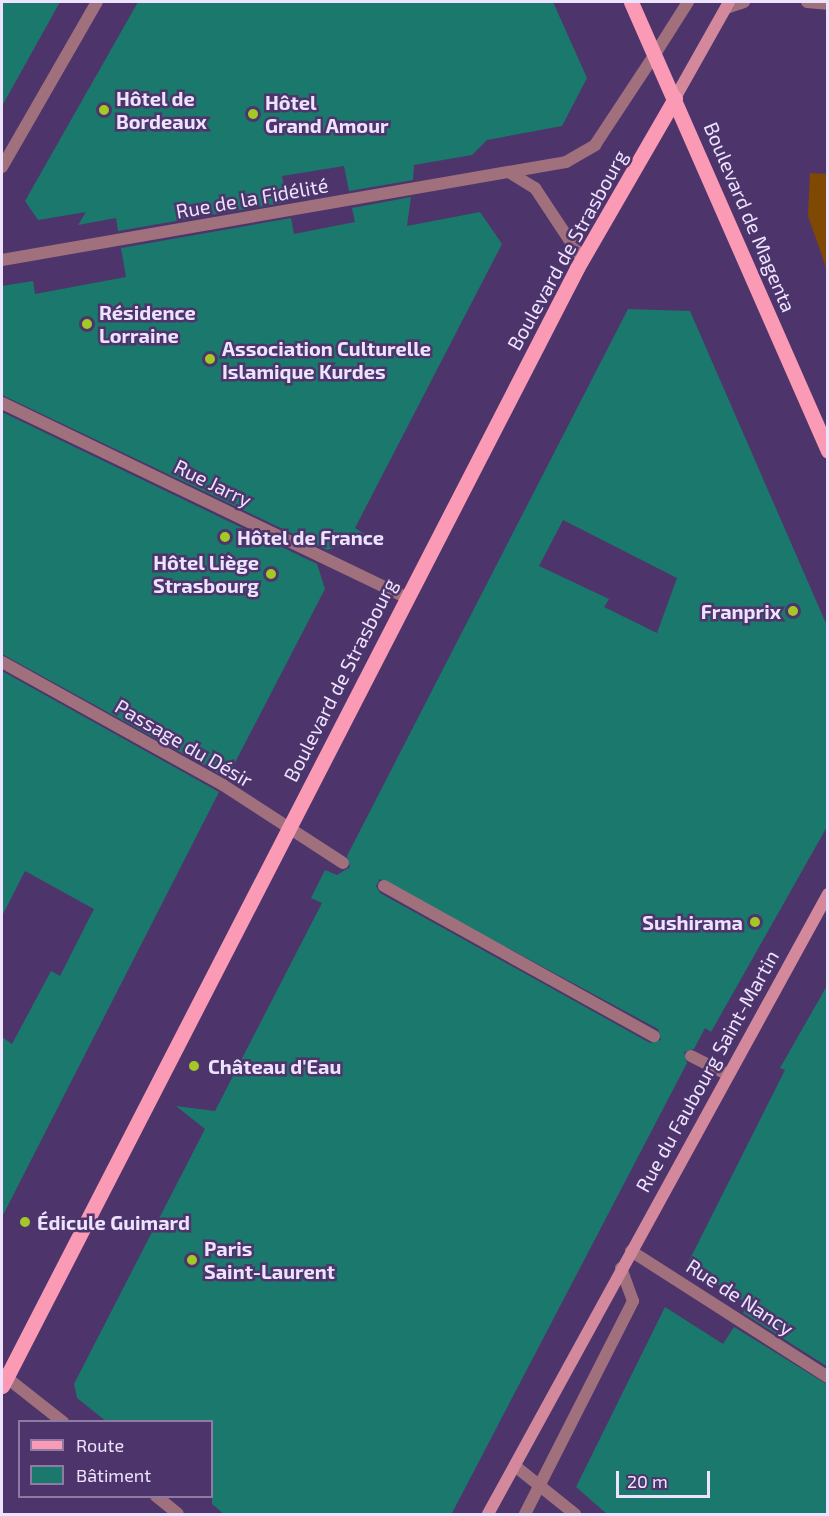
<!DOCTYPE html>
<html>
<head>
<meta charset="utf-8">
<style>
  body { margin:0 }
  #map { position:relative; width:829px; height:1516px; overflow:hidden; background:#4d356c; font-family:"Exo 2",sans-serif }
  div>[style] { position:absolute }
  [style*='--x'] { left:calc(var(--x)*1px); top:calc(var(--y)*1px); width:calc(var(--w)*1px); rotate:calc(var(--a)*1deg) }
  .green>* { inset:0; background:#7f4803 }
  .building>* { inset:0; background:#1a786c }
  .lane>* { height:12px; margin:-6px; padding:0 6px; transform-origin:6px; border-radius:6px; background:#a1707d }
  .street>* { height:12px; margin:-6px; padding:0 6px; transform-origin:6px; border-radius:6px; background:#a1707d }
  .secondary>* { height:12px; margin:-6px; padding:0 6px; transform-origin:6px; border-radius:6px; background:#d4889c }
  .primary>* { height:15px; margin:-7.5px; padding:0 7.5px; transform-origin:7.5px; border-radius:7.5px; background:#fb9ab5 }
  .dots>* { width:16px; height:16px; translate:-50% -50%; box-sizing:border-box; border:3px solid #4d356c; border-radius:50% }
  span { translate:-50% -50%; white-space:nowrap; text-align:center; line-height:1.15; -webkit-text-stroke:5px #4d356c; paint-order:stroke }
  .poi-label { font-size:20px; color:#ede3fe; font-weight:700 }
  .left { translate:0 -50%; text-align:left }
  .right { translate:-100% -50%; text-align:right }
  .street-label { font-size:20px; color:#ede3fe }
  .frame { position:absolute; inset:0; border:3px solid #ede3fe; pointer-events:none }
  .legend { position:absolute; left:18px; top:1420px; width:195px; height:78px; box-sizing:border-box; background:#4d356c; border:2px solid #8d7ba6; margin:0; padding:8px 10px; list-style:none; font-size:18px; color:#ede3fe }
  .legend li { display:flex; align-items:center; gap:12px; height:30px }
  .legend b { width:30px; border:2px solid #8d7ba6 }
  .scale { position:absolute; left:616px; top:1471px; width:94px; height:27px; box-sizing:border-box; border:3px solid #ede3fe; border-top:0; padding-left:8px; font-size:18px; line-height:21px; white-space:nowrap; color:#ede3fe; -webkit-text-stroke:4px #4d356c; paint-order:stroke }
</style>
</head>
<body>
<div id="map">
  <div class="green">
    <i style="clip-path:polygon(810px 173px,827px 174px,827px 270px,808px 216px)"></i>
  </div>
  <div class="building">
    <i style="clip-path:polygon(2px 2px,60px 2px,2px 106px)"></i>
    <i style="clip-path:polygon(138px 2px,553px 2px,587px 78px,562px 126px,487px 140px,472px 155px,414px 165px,413px 180px,349px 191px,344px 166px,282px 176px,287px 202px,118px 231px,116px 218px,78px 225px,86px 212px,38px 220px,25px 201px)"></i>
    <i style="clip-path:polygon(411px 197px,407px 226px,480px 212px,502px 244px,355px 528px,368px 536px,327px 550px,2px 395px,2px 286px,33px 281px,35px 294px,126px 277px,121px 248px,291px 218px,294px 234px,355px 222px,352px 208px)"></i>
    <i style="clip-path:polygon(evenodd,628px 309px,690px 311px,828px 628px,828px 825px,711px 1032px,705px 1028px,694px 1049px,684px 1052px,687px 1063px,451px 1515px,225px 1515px,212px 1504px,212px 1422px,107px 1422px,77px 1398px,74px 1384px,205px 1129px,176px 1106px,215px 1111px,322px 903px,311px 898px,325px 870px,337px 875px,350px 867px,347px 856px,628px 309px,563px 520px,677px 578px,657px 633px,604px 607px,609px 599px,539px 566px,563px 520px,628px 309px,380px 879px,658px 1029px,661px 1040px,650px 1043px,380px 893px,376px 886px,380px 879px)"></i>
    <i style="clip-path:polygon(2px 412px,317px 564px,325px 589px,227px 778px,2px 654px)"></i>
    <i style="clip-path:polygon(2px 671px,219px 792px,2px 1217px,2px 1037px,12px 1044px,51px 971px,60px 976px,94px 909px,25px 871px,2px 916px)"></i>
    <i style="clip-path:polygon(828px 984px,828px 1367px,743px 1313px,748px 1304px,687px 1265px,785px 1070px,780px 1068px)"></i>
    <i style="clip-path:polygon(665px 1307px,723px 1344px,734px 1327px,828px 1385px,828px 1515px,608px 1515px,576px 1487px)"></i>
  </div>
  <div class="lane">
    <i style="--x:655;--y:54;--w:62;--a:-57.6"></i>
    <i style="--x:2;--y:662;--w:253;--a:29.1"></i>
    <i style="--x:223;--y:785;--w:143;--a:33"></i>
    <i style="--x:384;--y:886;--w:309;--a:29.1"></i>
    <i style="--x:691;--y:1056;--w:39;--a:27"></i>
    <i style="--x:525;--y:1514;--w:239;--a:-63.1"></i>
    <i style="--x:633;--y:1301;--w:35;--a:-110"></i>
  </div>
  <div class="street">
    <i style="--x:807;--y:2;--w:21;--a:5"></i>
    <i style="--x:726;--y:8;--w:19;--a:-18"></i>
    <i style="--x:2;--y:167;--w:190;--a:-60.1"></i>
    <i style="--x:509;--y:172;--w:31;--a:32"></i>
    <i style="--x:535;--y:188;--w:85;--a:56.5"></i>
    <i style="--x:2;--y:260;--w:572;--a:-9.86"></i>
    <i style="--x:566;--y:162;--w:34;--a:-30"></i>
    <i style="--x:595;--y:145;--w:109;--a:-56.6"></i>
    <i style="--x:2;--y:403;--w:449;--a:25.7"></i>
    <i style="--x:631;--y:1251;--w:234;--a:32.6"></i>
    <i style="--x:2;--y:1374;--w:78;--a:38.2"></i>
    <i style="--x:515;--y:1466;--w:77;--a:38.7"></i>
    <i style="--x:156;--y:1496;--w:28;--a:39"></i>
  </div>
  <div class="secondary">
    <i style="--x:675;--y:98;--w:110;--a:-60.6"></i>
    <i style="--x:488;--y:1514;--w:707;--a:-61.26"></i>
  </div>
  <div class="primary">
    <i style="--x:631;--y:2;--w:490;--a:66.3"></i>
    <i style="--x:2;--y:1386;--w:1257;--a:-62.78"></i>
    <i style="--x:577;--y:268;--w:196;--a:-60"></i>
  </div>
  <div class="dots">
    <i style="left:104px;top:110px;background:#a4c825"></i>
    <i style="left:253px;top:114px;background:#a4c825"></i>
    <i style="left:87px;top:324px;background:#a4c825"></i>
    <i style="left:210px;top:359px;background:#a4c825"></i>
    <i style="left:225px;top:537px;background:#a4c825"></i>
    <i style="left:271px;top:574px;background:#a4c825"></i>
    <i style="left:793px;top:611px;background:#a4c825"></i>
    <i style="left:755px;top:922px;background:#a4c825"></i>
    <i style="left:194px;top:1066px;background:#a4c825"></i>
    <i style="left:25px;top:1222px;background:#a4c825"></i>
    <i style="left:192px;top:1260px;background:#a4c825"></i>
  </div>
  <div class="poi-label">
    <span class="left" style="left:116px;top:110px">Hôtel de<br>Bordeaux</span>
    <span class="left" style="left:265px;top:114px">Hôtel<br>Grand Amour</span>
    <span class="left" style="left:99px;top:324px">Résidence<br>Lorraine</span>
    <span class="left" style="left:222px;top:360px">Association Culturelle<br>Islamique Kurdes</span>
    <span class="left" style="left:237px;top:537px">Hôtel de France</span>
    <span class="right" style="left:259px;top:574px">Hôtel Liège<br>Strasbourg</span>
    <span class="right" style="left:781px;top:611px">Franprix</span>
    <span class="right" style="left:743px;top:922px">Sushirama</span>
    <span class="left" style="left:208px;top:1066px">Château d'Eau</span>
    <span class="left" style="left:37px;top:1222px">Édicule Guimard</span>
    <span class="left" style="left:204px;top:1260px">Paris<br>Saint-Laurent</span>
  </div>
  <div class="street-label">
    <span style="left:252px;top:198px;rotate:-10deg">Rue de la Fidélité</span>
    <span style="left:750px;top:217px;rotate:67deg">Boulevard de Magenta</span>
    <span style="left:567px;top:250px;rotate:-61deg">Boulevard de Strasbourg</span>
    <span style="left:213px;top:483px;rotate:26deg">Rue Jarry</span>
    <span style="left:340px;top:680px;rotate:-63deg">Boulevard de Strasbourg</span>
    <span style="left:184px;top:743px;rotate:30deg">Passage du Désir</span>
    <span style="left:707px;top:1071px;rotate:-61deg">Rue du Faubourg Saint-Martin</span>
    <span style="left:740px;top:1297px;rotate:33deg">Rue de Nancy</span>
  </div>
  <div class="frame"></div>
  <ul class="legend">
  <li><b style="height:8px;background:#fb9ab5"></b>Route</li>
  <li><b style="height:16px;background:#1a786c"></b>Bâtiment</li>
  </ul>
  <div class="scale">20 m</div>
</div>
</body>
</html>
